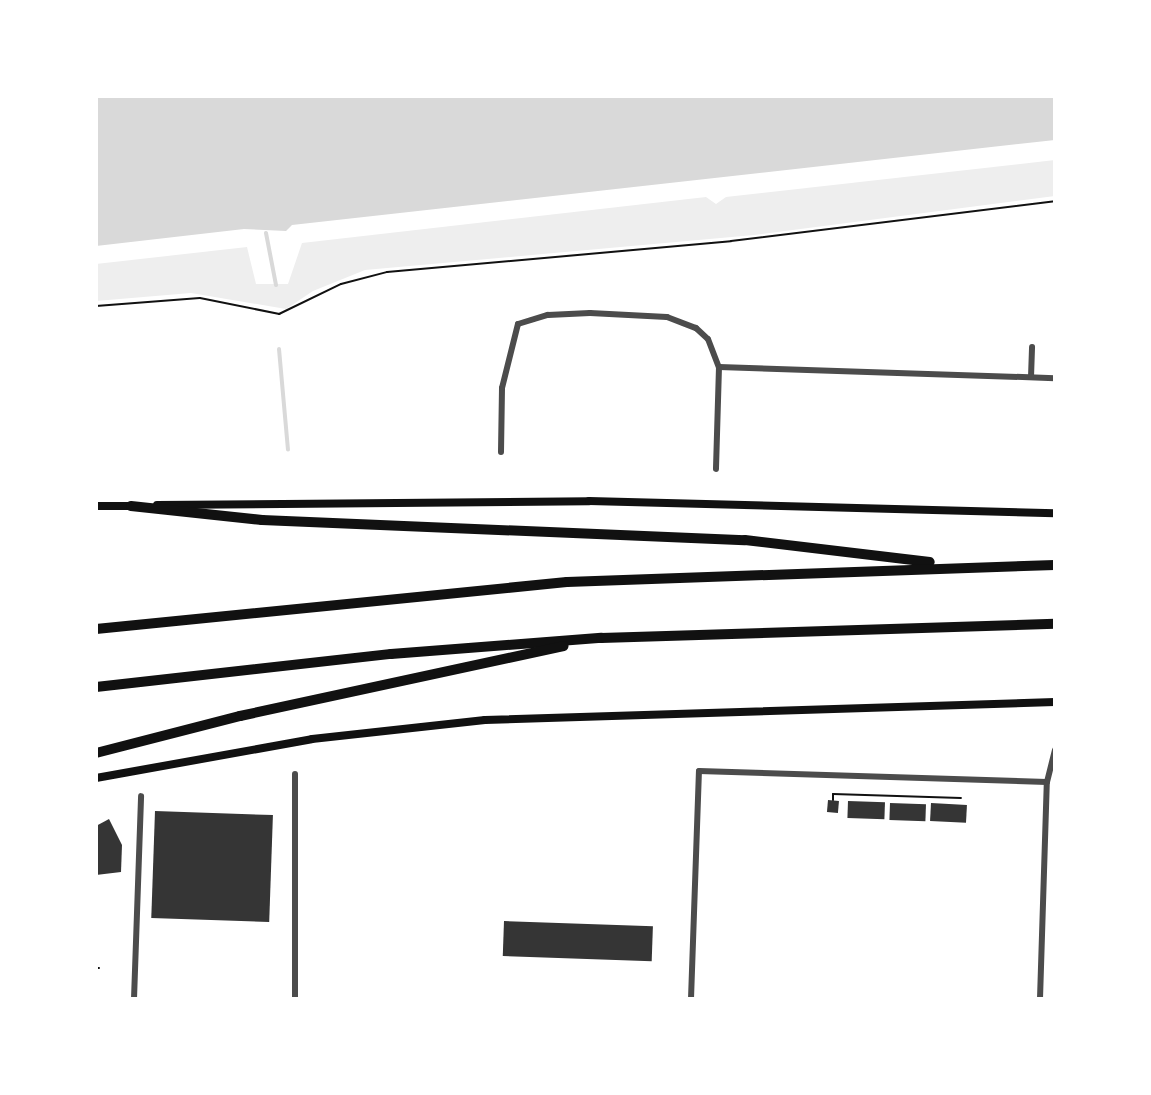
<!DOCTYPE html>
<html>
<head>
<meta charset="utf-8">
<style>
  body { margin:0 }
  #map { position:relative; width:1151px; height:1095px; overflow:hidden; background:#fff; font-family:Bitter,serif }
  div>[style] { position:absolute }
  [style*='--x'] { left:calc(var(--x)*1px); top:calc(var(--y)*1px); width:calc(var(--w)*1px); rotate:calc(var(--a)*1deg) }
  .green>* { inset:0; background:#eee }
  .water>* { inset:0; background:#d9d9d9 }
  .stream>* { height:4px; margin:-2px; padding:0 2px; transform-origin:2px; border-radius:2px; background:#d9d9d9 }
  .building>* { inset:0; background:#353535; transform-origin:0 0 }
  .path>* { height:2px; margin:-1px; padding:0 1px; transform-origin:1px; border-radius:1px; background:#111 }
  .minor>* { height:6px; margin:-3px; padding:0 3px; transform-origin:3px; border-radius:3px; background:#4c4c4c }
  .secondary>* { height:8px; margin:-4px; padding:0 4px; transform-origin:4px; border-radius:4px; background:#111 }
  .motorway>* { height:10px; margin:-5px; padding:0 5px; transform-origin:5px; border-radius:5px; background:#111 }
  span { translate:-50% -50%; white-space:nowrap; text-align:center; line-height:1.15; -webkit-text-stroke:6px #fff; paint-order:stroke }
  .frame { position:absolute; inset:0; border:98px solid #fff; pointer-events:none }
</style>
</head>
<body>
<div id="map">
  <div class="green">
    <i style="clip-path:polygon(1055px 160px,1055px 196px,754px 235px,365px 270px,313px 291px,286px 309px,191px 293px,96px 301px,96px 264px,247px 247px,256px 284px,288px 284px,302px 243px,706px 197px,716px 204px,726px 197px)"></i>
  </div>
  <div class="water">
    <i style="clip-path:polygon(96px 96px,1055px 96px,1055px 140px,292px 225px,286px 231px,244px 229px,96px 246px)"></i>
  </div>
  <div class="stream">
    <i style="--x:266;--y:233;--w:53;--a:79.1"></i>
    <i style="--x:279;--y:349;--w:101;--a:84.9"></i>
  </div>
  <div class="building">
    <i style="left:828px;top:800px;width:11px;height:12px;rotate:5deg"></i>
    <i style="left:848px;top:801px;width:37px;height:17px;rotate:2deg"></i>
    <i style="left:890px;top:803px;width:36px;height:17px;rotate:2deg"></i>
    <i style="left:931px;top:803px;width:36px;height:18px;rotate:3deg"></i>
    <i style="left:155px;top:811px;width:118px;height:107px;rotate:2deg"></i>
    <i style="clip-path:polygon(109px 819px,122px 845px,121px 872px,96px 875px,96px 826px)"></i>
    <i style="left:504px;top:921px;width:149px;height:35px;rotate:2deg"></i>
  </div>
  <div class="path">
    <i style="--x:96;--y:306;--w:104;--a:-4.4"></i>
    <i style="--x:200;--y:298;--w:81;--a:11.4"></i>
    <i style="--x:279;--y:314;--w:69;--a:-25.8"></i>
    <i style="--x:341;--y:284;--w:48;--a:-14.6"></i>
    <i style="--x:387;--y:272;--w:345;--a:-5.1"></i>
    <i style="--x:731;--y:241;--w:326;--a:-7"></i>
    <i style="--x:833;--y:800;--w:6;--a:-90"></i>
    <i style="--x:833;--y:794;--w:128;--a:1.8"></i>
    <i style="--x:98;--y:968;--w:1;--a:0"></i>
  </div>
  <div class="minor">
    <i style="--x:719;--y:367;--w:336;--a:1.9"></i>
    <i style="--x:1031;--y:377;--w:30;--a:-88"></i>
    <i style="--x:501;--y:452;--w:64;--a:-89.1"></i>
    <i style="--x:502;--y:388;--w:66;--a:-76"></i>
    <i style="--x:518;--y:324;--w:31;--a:-17"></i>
    <i style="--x:548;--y:315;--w:42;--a:-2.7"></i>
    <i style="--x:590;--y:313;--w:77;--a:3"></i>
    <i style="--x:667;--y:317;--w:31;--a:21"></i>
    <i style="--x:696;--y:328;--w:16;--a:43"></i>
    <i style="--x:708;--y:339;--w:30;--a:69"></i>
    <i style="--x:719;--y:367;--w:102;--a:91.7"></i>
    <i style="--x:295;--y:774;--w:225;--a:90"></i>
    <i style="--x:134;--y:999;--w:203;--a:-88"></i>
    <i style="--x:691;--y:999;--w:228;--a:-88"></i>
    <i style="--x:699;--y:771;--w:348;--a:1.8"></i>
    <i style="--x:1047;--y:782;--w:33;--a:-76"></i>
    <i style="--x:1040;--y:999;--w:217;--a:-88.2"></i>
  </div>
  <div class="secondary">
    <i style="--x:157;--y:505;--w:432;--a:-0.5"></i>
    <i style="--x:589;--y:501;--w:466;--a:1.5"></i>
    <i style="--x:96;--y:506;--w:39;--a:0"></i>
    <i style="--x:96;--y:778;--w:219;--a:-10.2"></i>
    <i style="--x:312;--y:739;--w:174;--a:-6.3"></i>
    <i style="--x:485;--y:720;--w:570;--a:-1.81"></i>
  </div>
  <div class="motorway">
    <i style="--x:131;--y:506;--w:132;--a:6.1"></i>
    <i style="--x:262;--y:520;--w:483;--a:2.4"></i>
    <i style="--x:745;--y:540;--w:186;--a:6.8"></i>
    <i style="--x:96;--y:629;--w:473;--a:-5.7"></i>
    <i style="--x:567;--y:582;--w:488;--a:-2"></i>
    <i style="--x:96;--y:687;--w:297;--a:-6.4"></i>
    <i style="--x:391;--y:654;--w:211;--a:-4.4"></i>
    <i style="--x:601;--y:638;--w:454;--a:-1.8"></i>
    <i style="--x:96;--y:753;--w:149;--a:-14.4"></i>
    <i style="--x:240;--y:716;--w:331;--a:-12.2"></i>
  </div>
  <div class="frame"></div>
</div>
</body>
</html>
